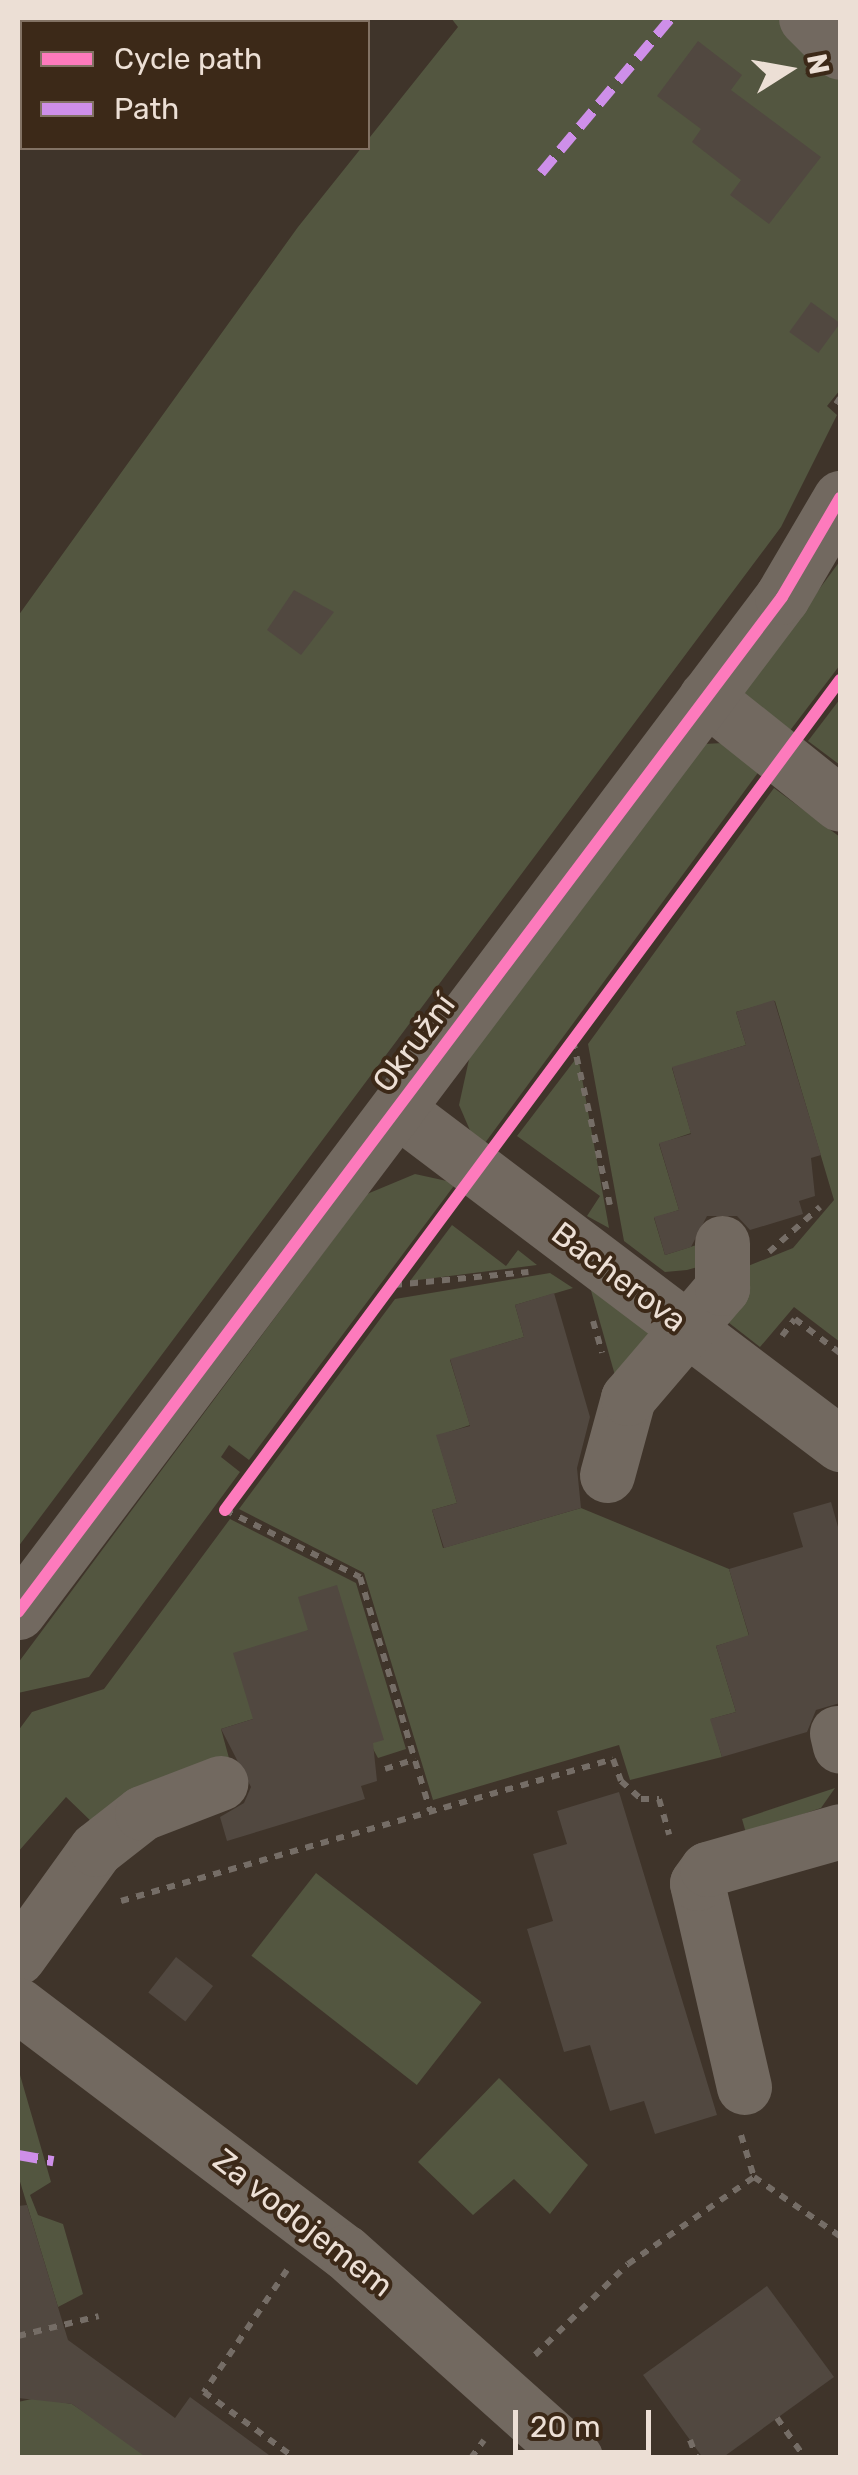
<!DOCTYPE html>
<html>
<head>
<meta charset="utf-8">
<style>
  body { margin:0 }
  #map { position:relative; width:858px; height:2475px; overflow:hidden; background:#3f342a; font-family:Rubik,sans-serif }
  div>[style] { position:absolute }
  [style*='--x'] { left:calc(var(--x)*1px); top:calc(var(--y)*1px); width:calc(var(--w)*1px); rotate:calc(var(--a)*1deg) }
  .green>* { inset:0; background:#535640; transform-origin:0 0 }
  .building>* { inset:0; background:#514840; transform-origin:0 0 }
  .path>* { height:6px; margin-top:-3px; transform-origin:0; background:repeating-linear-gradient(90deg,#756d66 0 8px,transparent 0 16px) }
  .minor>* { height:55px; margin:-27.5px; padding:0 27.5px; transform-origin:27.5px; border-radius:27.5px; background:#726960 }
  .quiet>* { height:10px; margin-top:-5px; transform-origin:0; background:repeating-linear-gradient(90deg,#ce8fe9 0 20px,transparent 0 30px) }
  .cycleway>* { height:12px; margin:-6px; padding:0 6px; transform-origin:6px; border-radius:6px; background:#fd7abc }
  span { translate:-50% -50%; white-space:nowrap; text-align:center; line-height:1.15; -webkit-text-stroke:8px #3c2918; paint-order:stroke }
  .street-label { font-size:32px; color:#ecdfd5 }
  .frame { position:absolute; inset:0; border:20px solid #ecdfd5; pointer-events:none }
  .legend { position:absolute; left:20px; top:20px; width:350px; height:130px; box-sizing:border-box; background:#3c2918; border:2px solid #827264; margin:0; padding:12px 18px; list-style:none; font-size:30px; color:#ecdfd5 }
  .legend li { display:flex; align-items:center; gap:20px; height:50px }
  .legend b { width:50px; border:2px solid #827264 }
  .north { position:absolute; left:738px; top:20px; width:100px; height:100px; -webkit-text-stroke:8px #3c2918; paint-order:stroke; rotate:79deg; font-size:28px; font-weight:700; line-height:40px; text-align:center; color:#ecdfd5 }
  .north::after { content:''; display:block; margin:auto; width:35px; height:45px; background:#ecdfd5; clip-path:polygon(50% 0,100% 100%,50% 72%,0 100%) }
  .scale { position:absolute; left:513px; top:2410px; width:138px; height:45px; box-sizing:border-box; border:5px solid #ecdfd5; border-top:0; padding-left:12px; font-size:30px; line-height:35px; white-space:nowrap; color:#ecdfd5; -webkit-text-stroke:8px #3c2918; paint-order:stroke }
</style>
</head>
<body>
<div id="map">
  <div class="green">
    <i style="clip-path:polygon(451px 18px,783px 18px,840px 77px,840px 390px,827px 406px,837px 415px,781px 527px,18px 1547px,18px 616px,298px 227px,458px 27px)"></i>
    <i style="clip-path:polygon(840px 561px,840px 665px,782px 741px,743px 692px)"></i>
    <i style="clip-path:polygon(840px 699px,840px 765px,808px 741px)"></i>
    <i style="clip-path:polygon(723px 743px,760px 770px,479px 1151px,459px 1105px,470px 1055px,704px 744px)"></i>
    <i style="clip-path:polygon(774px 788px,840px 837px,840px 1342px,794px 1307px,760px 1347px,724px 1319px,743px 1268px,793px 1248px,834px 1200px,775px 1001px,736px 1012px,746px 1045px,672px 1068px,691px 1133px,659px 1144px,679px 1210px,654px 1218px,665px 1255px,706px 1242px,712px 1263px,687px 1270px,665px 1272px,624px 1241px,588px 1044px)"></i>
    <i style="clip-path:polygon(578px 1056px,609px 1228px,587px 1216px,600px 1196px,517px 1136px)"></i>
    <i style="clip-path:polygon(415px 1174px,456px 1183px,249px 1460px,229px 1445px,221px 1457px,240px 1472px,89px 1677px,18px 1693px,18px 1663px,367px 1194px)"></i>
    <i style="clip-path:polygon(452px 1225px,506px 1266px,518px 1250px,537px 1265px,410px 1281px)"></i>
    <i style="clip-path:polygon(550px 1273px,573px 1288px,515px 1305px,524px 1337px,450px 1360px,470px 1425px,437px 1436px,457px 1503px,432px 1510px,443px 1548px,581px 1508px,729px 1569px,749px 1636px,716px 1646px,736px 1712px,711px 1719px,722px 1757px,630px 1780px,619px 1745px,433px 1800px,364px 1573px,239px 1509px,395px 1299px)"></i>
    <i style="clip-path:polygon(590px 1287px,652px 1330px,618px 1386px)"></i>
    <i style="clip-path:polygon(230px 1519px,356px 1583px,406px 1749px,378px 1758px,308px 1630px,253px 1719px,221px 1729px,232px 1769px,95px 1825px,66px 1797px,18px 1852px,18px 1731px,32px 1712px,104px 1689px)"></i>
    <i style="clip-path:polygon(835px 1788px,821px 1808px,746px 1833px,742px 1819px)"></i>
    <i style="left:316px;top:1873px;width:210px;height:105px;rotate:38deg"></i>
    <i style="clip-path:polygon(18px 2068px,51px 2182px,30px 2195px,38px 2215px,63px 2224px,83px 2294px,58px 2307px,18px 2175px)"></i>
    <i style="clip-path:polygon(499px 2078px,588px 2165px,550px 2214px,514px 2179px,473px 2215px,418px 2162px)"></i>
    <i style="clip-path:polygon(36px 2398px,72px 2404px,148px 2455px,18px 2458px,18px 2402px)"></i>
  </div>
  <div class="building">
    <i style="clip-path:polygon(698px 41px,742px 75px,731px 90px,821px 157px,769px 224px,730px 195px,741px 180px,692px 142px,701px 129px,657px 96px)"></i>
    <i style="left:811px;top:302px;width:36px;height:37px;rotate:36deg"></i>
    <i style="clip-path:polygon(294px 590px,334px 612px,301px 655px,267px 630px)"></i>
    <i style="clip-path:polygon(774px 1000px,821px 1155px,811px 1158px,815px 1196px,799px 1201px,803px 1214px,750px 1230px,737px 1216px,707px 1216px,691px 1247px,665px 1255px,654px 1217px,679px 1210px,659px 1143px,691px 1134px,672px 1067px,746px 1045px,736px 1012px)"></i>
    <i style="clip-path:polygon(554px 1293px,590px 1417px,577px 1468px,581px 1508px,444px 1548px,432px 1510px,457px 1503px,436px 1435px,470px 1426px,450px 1359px,524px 1337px,515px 1305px)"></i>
    <i style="clip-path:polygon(831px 1502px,840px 1534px,840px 1703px,816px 1710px,807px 1732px,722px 1757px,710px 1719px,736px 1712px,716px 1646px,749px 1635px,729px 1569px,803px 1547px,793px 1513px)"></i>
    <i style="clip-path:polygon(337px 1585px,384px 1740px,373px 1743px,377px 1781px,361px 1786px,365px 1799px,227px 1841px,220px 1817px,244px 1803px,251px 1787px,221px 1729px,253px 1719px,233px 1653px,308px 1630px,298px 1597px)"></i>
    <i style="clip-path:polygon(619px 1792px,717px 2115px,655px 2134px,644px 2101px,610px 2111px,590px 2045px,564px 2052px,527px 1929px,553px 1921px,533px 1854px,567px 1844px,557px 1811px)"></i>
    <i style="left:176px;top:1957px;width:47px;height:45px;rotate:38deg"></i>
    <i style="clip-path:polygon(27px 2205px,68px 2340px,175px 2418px,190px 2397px,273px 2458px,147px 2458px,72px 2404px,18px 2398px,18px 2206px)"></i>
    <i style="clip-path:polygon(767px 2286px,834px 2377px,722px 2458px,703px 2458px,643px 2375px)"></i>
  </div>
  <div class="path">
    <i style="--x:836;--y:404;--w:7;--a:-56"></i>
    <i style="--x:573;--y:1041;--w:168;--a:77.3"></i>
    <i style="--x:769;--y:1252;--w:68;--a:-41.4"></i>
    <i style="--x:394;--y:1285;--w:135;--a:-5.5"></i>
    <i style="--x:593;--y:1321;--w:33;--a:74"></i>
    <i style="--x:782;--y:1336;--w:21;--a:-53"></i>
    <i style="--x:795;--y:1319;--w:56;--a:37.1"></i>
    <i style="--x:225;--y:1510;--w:151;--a:26.4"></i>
    <i style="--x:360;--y:1577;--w:244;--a:73.3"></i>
    <i style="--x:385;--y:1769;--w:32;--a:-18"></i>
    <i style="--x:121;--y:1901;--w:512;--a:-16.1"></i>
    <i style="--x:613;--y:1759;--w:23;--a:70"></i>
    <i style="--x:621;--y:1781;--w:27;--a:42"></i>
    <i style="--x:641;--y:1799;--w:18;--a:0"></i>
    <i style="--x:659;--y:1799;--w:37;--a:74"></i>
    <i style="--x:741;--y:2135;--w:44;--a:72.8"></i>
    <i style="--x:754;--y:2177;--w:104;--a:34.5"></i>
    <i style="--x:287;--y:2270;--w:148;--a:124.2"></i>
    <i style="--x:204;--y:2392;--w:112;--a:36"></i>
    <i style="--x:18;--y:2336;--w:83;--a:-13.9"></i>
    <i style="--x:535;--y:2355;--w:130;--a:-44.4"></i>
    <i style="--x:628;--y:2264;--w:153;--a:-34.6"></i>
    <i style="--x:777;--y:2418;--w:49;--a:55"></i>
    <i style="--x:690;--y:2440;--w:19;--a:69"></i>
    <i style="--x:471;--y:2458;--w:22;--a:-54"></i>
  </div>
  <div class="minor">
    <i style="--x:806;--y:18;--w:48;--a:45"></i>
    <i style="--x:706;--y:697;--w:171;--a:38.6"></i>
    <i style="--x:398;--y:1110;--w:554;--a:37.08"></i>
    <i style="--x:607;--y:1475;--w:80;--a:-74.7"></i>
    <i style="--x:628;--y:1398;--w:145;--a:-49.5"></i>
    <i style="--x:722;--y:1288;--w:45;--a:-90"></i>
    <i style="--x:18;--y:1612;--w:1270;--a:-53.03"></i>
    <i style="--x:782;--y:597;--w:115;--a:-59.6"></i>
    <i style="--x:837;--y:1733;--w:13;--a:77"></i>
    <i style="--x:18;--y:1957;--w:133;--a:-54.2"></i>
    <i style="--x:96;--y:1849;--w:58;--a:-38"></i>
    <i style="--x:142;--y:1813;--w:84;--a:-21"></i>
    <i style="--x:18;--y:2005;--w:410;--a:37.1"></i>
    <i style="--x:345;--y:2252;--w:309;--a:41.8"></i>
    <i style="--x:744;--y:2087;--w:209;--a:-103"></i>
    <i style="--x:697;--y:1883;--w:17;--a:-54"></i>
    <i style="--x:707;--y:1869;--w:138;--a:-15.9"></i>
  </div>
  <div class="quiet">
    <i style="--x:541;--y:173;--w:202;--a:-50"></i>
    <i style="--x:18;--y:2155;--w:36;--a:10"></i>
  </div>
  <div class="cycleway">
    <i style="--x:225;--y:1510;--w:1033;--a:-53.46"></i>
    <i style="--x:18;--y:1612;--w:1270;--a:-53.03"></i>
    <i style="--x:782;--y:597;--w:115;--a:-59.6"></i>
  </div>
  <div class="street-label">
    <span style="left:414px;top:1043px;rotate:-53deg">Okružní</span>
    <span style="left:619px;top:1277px;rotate:37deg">Bacherova</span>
    <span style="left:303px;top:2223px;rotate:38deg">Za vodojemem</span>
  </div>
  <div class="frame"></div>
  <ul class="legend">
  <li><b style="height:12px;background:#fd7abc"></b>Cycle path</li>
  <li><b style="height:12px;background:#ce8fe9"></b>Path</li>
  </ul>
  <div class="north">N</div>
  <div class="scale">20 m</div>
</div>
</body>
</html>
